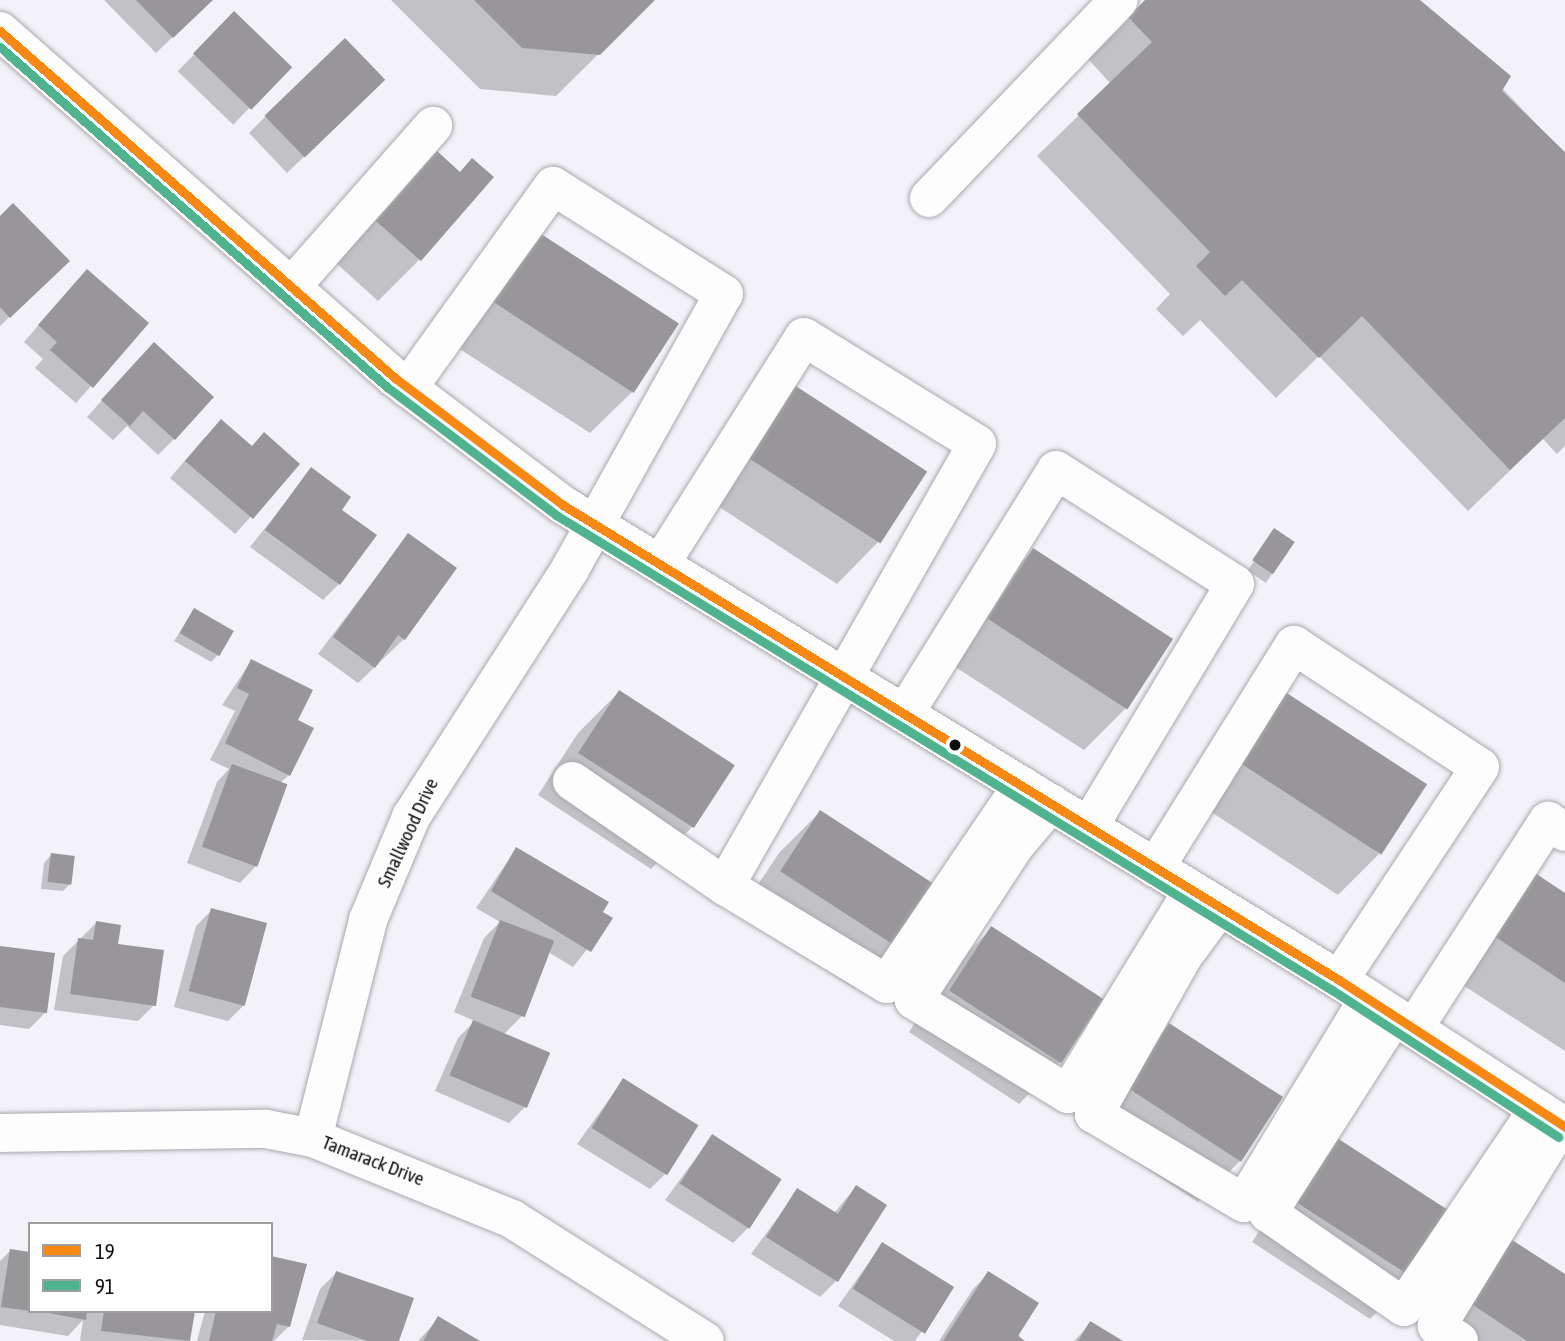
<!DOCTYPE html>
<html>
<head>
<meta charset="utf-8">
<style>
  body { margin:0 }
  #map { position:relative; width:1565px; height:1341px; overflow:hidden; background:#f3f2f8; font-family:"Asap Condensed",sans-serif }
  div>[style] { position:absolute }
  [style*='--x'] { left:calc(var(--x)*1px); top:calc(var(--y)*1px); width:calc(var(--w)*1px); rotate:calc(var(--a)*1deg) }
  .shadow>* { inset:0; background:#0003; transform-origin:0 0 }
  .building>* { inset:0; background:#989698; transform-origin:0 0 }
  .roads { filter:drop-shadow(0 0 2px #a9a8ad) drop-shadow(0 0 2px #a9a8ad) }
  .minor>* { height:38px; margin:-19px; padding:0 19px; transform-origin:19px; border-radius:19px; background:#fdfdfe }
  .bus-1>* { height:9px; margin:-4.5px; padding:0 4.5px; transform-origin:4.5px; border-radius:4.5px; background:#f78814 }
  .bus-2>* { height:9px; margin:-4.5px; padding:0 4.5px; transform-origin:4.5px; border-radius:4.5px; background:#4fb38f }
  .dots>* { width:19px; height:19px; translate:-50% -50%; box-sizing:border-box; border:4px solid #fff; border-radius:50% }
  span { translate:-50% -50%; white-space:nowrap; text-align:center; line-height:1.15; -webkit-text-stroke:7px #fff; paint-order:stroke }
  .street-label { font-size:19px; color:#0f0e12 }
  .legend { position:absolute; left:28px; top:1222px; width:245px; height:91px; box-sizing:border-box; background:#fff; border:2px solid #9f9fa0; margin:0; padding:9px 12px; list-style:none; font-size:21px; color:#0f0e12 }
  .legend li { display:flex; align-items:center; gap:14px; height:35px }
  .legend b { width:35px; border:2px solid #9f9fa0 }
</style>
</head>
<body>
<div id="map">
  <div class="shadow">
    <i style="clip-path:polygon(104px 0,211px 0,156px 53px)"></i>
    <i style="clip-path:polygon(391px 0,653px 0,556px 96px,480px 89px)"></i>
    <i style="clip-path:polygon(1148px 0,1418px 0,1565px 154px,1565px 446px,1557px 454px,1543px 439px,1468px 511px,1319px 356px,1276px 398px,1200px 320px,1183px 336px,1156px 309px,1170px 294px,1037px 156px,1111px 84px,1088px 59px)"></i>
    <i style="left:234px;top:13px;width:77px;height:81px;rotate:44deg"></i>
    <i style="clip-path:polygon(367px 96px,287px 173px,249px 133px,265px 117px)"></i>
    <i style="clip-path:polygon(437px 154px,420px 259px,378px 301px,336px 263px)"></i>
    <i style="clip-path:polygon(0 218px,51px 277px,0 326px)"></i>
    <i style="clip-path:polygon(497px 276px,632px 392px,590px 433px,452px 344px)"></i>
    <i style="clip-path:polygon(71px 288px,147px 323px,76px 403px,35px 368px,43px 359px,24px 342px)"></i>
    <i style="clip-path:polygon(138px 360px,174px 439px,158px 455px,127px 426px,113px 440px,87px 417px)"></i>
    <i style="clip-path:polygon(746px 425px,924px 472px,878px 542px,837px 584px,701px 495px)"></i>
    <i style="clip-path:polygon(205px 437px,298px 465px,235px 534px,170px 478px)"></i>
    <i style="clip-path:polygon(311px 470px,339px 584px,323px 600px,250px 547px)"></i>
    <i style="left:1275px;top:530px;width:22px;height:49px;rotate:34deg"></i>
    <i style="clip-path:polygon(408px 535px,404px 639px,358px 683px,318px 654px)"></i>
    <i style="clip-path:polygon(1033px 550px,1170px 640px,1125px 709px,1084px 750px,946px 661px,992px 592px)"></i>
    <i style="clip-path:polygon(194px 610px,219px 654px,211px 662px,174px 641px)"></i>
    <i style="clip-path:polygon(251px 661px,295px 721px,289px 775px,280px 783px,286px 785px,256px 866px,240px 883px,187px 863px,217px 782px,229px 769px,210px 760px,235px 711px,222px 705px)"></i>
    <i style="clip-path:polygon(619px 692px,733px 766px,692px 827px,651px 869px,538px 795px,578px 733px)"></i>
    <i style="clip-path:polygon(1240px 734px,1379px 854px,1338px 895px,1196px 802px)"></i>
    <i style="clip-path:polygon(820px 812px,896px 948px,855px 989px,739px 913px,779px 853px)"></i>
    <i style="clip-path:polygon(516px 849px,611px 919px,573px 967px,548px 952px,522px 1016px,503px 1035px,525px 1107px,509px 1123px,435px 1091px,458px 1038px,475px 1021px,454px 1012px,484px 938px,500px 922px,476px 908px)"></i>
    <i style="clip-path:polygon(51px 855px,71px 883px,63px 891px,41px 889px,44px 863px)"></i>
    <i style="clip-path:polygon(1565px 895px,1565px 1051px,1444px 973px,1485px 911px)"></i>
    <i style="clip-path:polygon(212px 910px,244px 1005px,228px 1021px,174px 1007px,196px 926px)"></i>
    <i style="clip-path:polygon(96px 923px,154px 1005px,138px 1021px,54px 1010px,63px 956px)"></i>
    <i style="clip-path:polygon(991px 929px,1060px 1062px,1019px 1104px,909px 1032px,950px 970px)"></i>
    <i style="clip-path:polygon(0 948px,46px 1012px,29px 1029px,0 1025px)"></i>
    <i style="clip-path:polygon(1170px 1026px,1240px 1161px,1198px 1202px,1087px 1130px,1128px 1067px)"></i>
    <i style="clip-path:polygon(623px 1080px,666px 1173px,650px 1189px,577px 1144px)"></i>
    <i style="clip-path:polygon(712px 1136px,749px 1227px,733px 1243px,665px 1200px)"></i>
    <i style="clip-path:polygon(1293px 1180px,1412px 1277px,1370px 1319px,1252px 1242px)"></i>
    <i style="clip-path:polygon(856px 1187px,836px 1281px,820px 1297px,751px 1254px,798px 1190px,834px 1213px)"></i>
    <i style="clip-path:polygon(1512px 1242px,1565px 1276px,1565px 1341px,1433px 1341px)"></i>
    <i style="clip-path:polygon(882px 1244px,952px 1288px,915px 1341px,894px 1341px,838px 1306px)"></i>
    <i style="clip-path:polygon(11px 1250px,30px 1253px,30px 1311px,193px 1311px,188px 1341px,80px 1341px,83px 1320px,68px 1336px,0 1325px,0 1261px)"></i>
    <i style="clip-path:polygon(336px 1273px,397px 1341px,302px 1340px,320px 1289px)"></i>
    <i style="clip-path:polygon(989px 1273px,1022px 1341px,939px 1341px,973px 1289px)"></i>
    <i style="clip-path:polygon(205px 1311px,271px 1311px,289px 1326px,274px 1341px,197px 1341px)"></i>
    <i style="clip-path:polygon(438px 1319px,476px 1341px,418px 1341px)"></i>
    <i style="clip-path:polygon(1091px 1323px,1119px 1341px,1074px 1341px)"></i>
  </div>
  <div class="building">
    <i style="clip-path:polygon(136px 0,213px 0,173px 38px)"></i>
    <i style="clip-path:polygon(474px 0,655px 0,600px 55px,522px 48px)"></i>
    <i style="clip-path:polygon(1145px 0,1420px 0,1511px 76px,1502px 91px,1565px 152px,1565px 418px,1510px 470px,1362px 316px,1319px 358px,1242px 280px,1225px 296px,1196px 266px,1210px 252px,1077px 114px,1152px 42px,1128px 17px)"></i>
    <i style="left:234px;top:11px;width:81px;height:59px;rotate:44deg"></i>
    <i style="left:345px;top:38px;width:58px;height:112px;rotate:46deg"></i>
    <i style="clip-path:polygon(437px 151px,460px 172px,472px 158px,494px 177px,421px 261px,376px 221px)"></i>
    <i style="clip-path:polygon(13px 203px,70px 261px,10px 318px,0 307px,0 216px)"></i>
    <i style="left:538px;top:232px;width:168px;height:83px;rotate:33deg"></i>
    <i style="clip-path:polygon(87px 269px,149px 323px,93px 388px,50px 350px,57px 342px,38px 325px)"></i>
    <i style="clip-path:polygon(154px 342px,214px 397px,175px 440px,143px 411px,130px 426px,101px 400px)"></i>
    <i style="left:788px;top:381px;width:166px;height:86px;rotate:33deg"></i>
    <i style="clip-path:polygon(221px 419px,252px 446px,264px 432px,300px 464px,253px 519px,185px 461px)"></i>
    <i style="clip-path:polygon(311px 467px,351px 497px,342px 510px,377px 535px,340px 585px,265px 530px)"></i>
    <i style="left:1274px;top:528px;width:25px;height:39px;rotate:34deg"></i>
    <i style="clip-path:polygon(408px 533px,457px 568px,405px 640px,398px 635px,375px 668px,333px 637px)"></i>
    <i style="left:1033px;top:548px;width:167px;height:84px;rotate:33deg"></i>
    <i style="left:194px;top:608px;width:46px;height:29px;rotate:30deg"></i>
    <i style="clip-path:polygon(251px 659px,313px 690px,298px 720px,314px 728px,290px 776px,225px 743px,249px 694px,237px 688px)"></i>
    <i style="left:619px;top:690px;width:138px;height:75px;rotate:33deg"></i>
    <i style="left:1282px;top:690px;width:173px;height:84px;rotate:33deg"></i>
    <i style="left:232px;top:764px;width:59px;height:88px;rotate:20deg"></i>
    <i style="left:820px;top:810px;width:141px;height:73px;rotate:33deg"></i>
    <i style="clip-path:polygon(516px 847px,609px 902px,603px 912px,613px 918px,591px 952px,491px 891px)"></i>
    <i style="left:51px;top:853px;width:24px;height:29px;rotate:7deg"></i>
    <i style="clip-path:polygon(1526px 867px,1565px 893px,1565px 983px,1485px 930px)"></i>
    <i style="left:211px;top:908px;width:58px;height:86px;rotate:15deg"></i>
    <i style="left:500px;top:920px;width:58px;height:82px;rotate:21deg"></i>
    <i style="clip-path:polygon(96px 921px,121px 925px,118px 944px,164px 950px,156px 1006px,70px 994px,78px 938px,93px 940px)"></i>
    <i style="left:991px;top:926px;width:134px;height:77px;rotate:33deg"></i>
    <i style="clip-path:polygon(0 946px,55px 953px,47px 1013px,0 1007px)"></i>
    <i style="left:473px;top:1020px;width:84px;height:60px;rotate:23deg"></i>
    <i style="left:1169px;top:1023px;width:136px;height:77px;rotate:33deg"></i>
    <i style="left:623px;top:1078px;width:89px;height:59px;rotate:32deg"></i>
    <i style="left:712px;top:1134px;width:83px;height:59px;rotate:33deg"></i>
    <i style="left:1334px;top:1136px;width:145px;height:76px;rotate:33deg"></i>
    <i style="clip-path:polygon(856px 1185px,887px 1205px,838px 1282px,766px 1237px,797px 1188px,838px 1214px)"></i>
    <i style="clip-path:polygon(1512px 1240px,1565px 1274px,1565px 1341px,1527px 1341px,1470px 1303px)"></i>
    <i style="left:882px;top:1242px;width:85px;height:55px;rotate:32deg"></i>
    <i style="clip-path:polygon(10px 1249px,30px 1252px,30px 1311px,1px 1307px)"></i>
    <i style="clip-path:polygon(271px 1256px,307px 1264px,290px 1327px,277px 1324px,272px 1341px,209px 1341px,216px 1311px,271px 1311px)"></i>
    <i style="clip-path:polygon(336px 1271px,414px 1298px,399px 1341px,367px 1341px,317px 1323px)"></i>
    <i style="clip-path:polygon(988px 1271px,1039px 1303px,1018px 1336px,1025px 1341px,943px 1341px)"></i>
    <i style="clip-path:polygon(38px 1311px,87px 1311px,86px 1320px)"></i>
    <i style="clip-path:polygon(104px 1311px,195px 1311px,190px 1341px,101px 1331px)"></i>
    <i style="clip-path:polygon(438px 1316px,480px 1341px,423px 1341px)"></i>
    <i style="clip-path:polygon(1090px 1321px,1123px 1341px,1078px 1341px)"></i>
  </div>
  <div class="roads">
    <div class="minor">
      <i style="--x:0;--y:31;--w:526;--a:41.3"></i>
      <i style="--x:395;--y:378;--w:211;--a:37.1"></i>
      <i style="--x:563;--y:505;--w:910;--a:31.47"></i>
      <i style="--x:1339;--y:980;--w:270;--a:33"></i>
      <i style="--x:929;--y:198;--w:274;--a:-46.2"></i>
      <i style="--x:291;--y:287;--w:215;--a:-48.6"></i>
      <i style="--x:661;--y:563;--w:267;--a:-57.7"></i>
      <i style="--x:804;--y:337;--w:203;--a:31.7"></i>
      <i style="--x:977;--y:444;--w:509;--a:119.69"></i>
      <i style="--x:905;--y:713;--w:286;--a:-58.1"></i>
      <i style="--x:1056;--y:470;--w:212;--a:32.5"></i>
      <i style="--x:1235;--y:584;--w:283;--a:121.1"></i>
      <i style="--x:572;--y:781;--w:186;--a:34.5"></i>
      <i style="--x:725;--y:886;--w:189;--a:31.2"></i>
      <i style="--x:887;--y:984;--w:240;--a:-55.8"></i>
      <i style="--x:1051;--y:803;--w:57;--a:130.1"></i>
      <i style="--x:1014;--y:847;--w:183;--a:123.2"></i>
      <i style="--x:914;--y:1000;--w:180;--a:31.4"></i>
      <i style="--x:1068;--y:1094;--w:237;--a:-58.5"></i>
      <i style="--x:1155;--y:868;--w:263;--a:-58.1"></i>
      <i style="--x:1294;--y:645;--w:222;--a:33.3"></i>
      <i style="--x:1480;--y:767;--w:255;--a:123.5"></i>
      <i style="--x:1219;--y:908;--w:59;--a:126.7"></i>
      <i style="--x:1184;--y:955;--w:183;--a:119.5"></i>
      <i style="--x:1094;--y:1114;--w:174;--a:30.7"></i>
      <i style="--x:1244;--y:1203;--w:239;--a:-58.7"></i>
      <i style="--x:1394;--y:1016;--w:234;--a:122.6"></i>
      <i style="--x:1268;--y:1213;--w:165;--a:34.7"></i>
      <i style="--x:1404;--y:1307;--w:239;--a:-55.9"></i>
      <i style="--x:1414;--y:1028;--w:247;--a:-57.1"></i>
      <i style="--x:1548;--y:821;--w:20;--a:33"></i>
      <i style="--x:0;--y:1133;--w:266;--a:-0.9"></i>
      <i style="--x:266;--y:1129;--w:48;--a:10.8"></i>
      <i style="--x:313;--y:1138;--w:215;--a:22.1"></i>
      <i style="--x:512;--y:1219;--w:228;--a:32.3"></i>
      <i style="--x:313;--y:1138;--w:225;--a:-75.8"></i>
      <i style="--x:368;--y:920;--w:112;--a:-67.3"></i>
      <i style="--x:411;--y:817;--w:295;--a:-57.3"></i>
      <i style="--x:570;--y:569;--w:315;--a:-60.8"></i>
      <i style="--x:724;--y:294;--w:202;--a:-147.7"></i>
      <i style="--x:553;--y:186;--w:249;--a:125.7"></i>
      <i style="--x:1459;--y:1341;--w:27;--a:-146"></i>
      <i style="--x:1437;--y:1326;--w:237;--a:-58.5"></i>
    </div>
  </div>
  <div class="bus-1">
    <i style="--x:0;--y:31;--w:526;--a:41.3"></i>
    <i style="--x:395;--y:378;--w:211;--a:37.1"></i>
    <i style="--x:563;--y:505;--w:910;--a:31.47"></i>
    <i style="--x:1339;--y:980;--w:270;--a:33"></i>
  </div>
  <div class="bus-2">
    <i style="--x:0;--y:47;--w:515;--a:41.3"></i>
    <i style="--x:387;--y:387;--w:212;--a:37.1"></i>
    <i style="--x:556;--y:515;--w:910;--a:31.47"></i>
    <i style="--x:1332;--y:990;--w:270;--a:33"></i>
  </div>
  <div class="dots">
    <i style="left:955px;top:745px;background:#0f0e12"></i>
  </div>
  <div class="street-label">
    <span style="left:408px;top:833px;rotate:-65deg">Smallwood Drive</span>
    <span style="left:373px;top:1161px;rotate:21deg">Tamarack Drive</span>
  </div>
  <ul class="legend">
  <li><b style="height:9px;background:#f78814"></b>19</li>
  <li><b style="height:9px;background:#4fb38f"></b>91</li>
  </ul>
</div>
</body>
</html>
